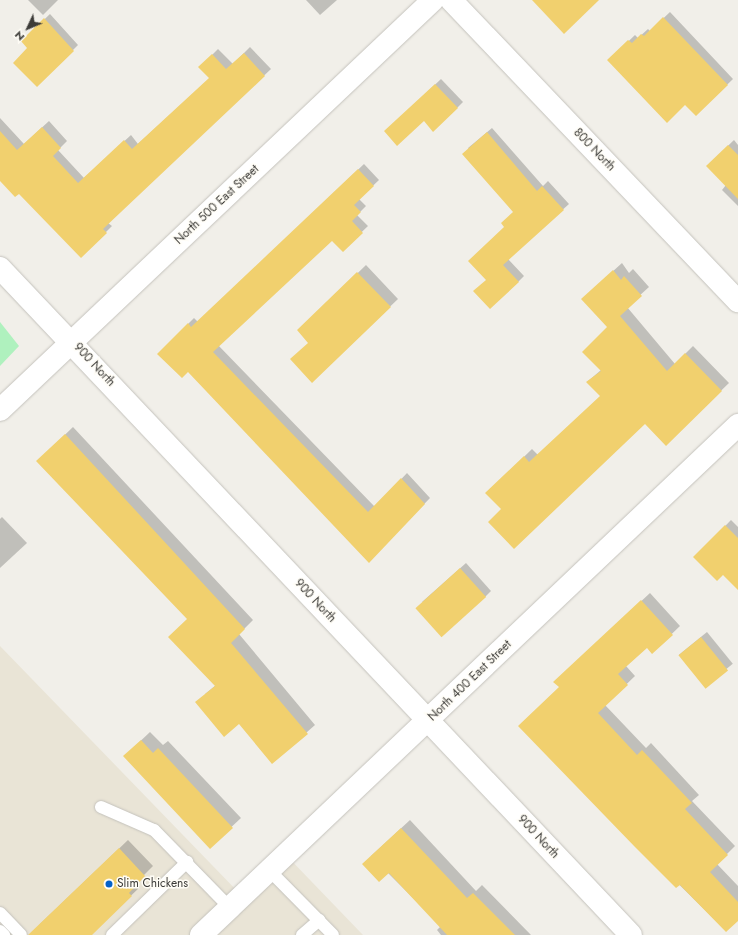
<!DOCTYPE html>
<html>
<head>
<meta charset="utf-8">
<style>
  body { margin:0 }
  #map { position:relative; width:738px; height:935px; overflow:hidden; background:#f1efe9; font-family:Jost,sans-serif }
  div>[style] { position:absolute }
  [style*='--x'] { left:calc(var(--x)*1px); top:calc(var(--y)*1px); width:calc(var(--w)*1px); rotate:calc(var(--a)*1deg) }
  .built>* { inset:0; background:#e9e4d6 }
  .green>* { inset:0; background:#aff1be }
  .shadow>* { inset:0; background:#0003; transform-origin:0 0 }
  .building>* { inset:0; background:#f1d06e; transform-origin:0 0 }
  .roads { filter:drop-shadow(0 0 1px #c4c2bc) drop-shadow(0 0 1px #c4c2bc) }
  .service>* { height:12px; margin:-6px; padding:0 6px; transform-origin:6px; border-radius:6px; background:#fff }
  .minor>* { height:22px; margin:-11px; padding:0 11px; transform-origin:11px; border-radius:11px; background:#fff }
  .tertiary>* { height:22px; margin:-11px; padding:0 11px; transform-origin:11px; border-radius:11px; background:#fff }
  .dots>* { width:11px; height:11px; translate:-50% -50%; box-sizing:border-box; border:2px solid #fffdf6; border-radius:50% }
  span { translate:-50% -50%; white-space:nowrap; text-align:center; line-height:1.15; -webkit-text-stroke:3px #fffdf6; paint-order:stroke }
  .street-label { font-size:12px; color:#3c3b38 }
  .poi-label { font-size:12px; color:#3c3b38 }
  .left { translate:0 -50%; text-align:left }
  .north { position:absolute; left:8px; top:8px; width:40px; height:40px; -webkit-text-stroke:3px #fffdf6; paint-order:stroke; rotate:226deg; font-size:11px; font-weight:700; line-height:16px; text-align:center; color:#3c3b38 }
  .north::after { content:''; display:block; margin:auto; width:14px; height:18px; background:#3c3b38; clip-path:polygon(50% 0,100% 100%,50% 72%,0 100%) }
</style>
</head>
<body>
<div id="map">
  <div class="built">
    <i style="clip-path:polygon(0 646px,242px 896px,285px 854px,363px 935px,0 935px)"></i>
  </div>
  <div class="green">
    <i style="clip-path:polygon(0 322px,19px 346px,0 366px)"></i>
  </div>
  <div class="shadow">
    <i style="clip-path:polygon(28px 0,58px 0,43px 15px)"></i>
    <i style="clip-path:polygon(306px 0,337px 0,320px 15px)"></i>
    <i style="clip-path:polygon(670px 12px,733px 79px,696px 115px,685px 103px,609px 60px,635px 35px,638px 38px,648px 29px,650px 31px)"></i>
    <i style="clip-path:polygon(50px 14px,78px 45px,37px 86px,29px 48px,22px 41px)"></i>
    <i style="clip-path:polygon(250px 47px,271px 69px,108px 223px,112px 226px,81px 257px,19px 192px,0 178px,0 118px,24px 144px,49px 121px,67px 141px,58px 150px,84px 178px,131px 135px,138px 144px,210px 78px,200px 67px,218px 49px,233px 64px)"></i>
    <i style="clip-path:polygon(441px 79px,463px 102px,457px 108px,424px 120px,391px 126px)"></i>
    <i style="clip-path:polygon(492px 128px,543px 186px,548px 181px,569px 204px,508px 259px,524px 276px,518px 282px,487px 280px,514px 212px,468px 148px)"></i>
    <i style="clip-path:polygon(734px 140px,738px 145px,738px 206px,722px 190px,726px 185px,707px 166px)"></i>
    <i style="clip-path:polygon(364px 164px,379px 180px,359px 199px,366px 206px,357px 215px,368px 226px,343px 250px,332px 240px,218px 345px,375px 507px,407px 473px,430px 498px,369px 561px,188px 371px,158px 354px,194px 318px,198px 322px)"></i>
    <i style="clip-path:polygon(622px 263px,629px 273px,633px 269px,649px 287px,627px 307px,675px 364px,693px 346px,729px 383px,666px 444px,645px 423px,502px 509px,487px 493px,532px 449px,538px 455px,601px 396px,587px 382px,601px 370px,608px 327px,591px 291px)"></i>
    <i style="clip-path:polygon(366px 265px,398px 299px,312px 381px,309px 342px,299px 330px)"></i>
    <i style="clip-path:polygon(73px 427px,253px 620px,239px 634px,315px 725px,272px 763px,239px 723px,205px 694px,216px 685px,188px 619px,46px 453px)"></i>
    <i style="clip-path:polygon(2px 517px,27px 543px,0 568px,0 519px)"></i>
    <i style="clip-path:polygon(731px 520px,738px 527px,738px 579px,695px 557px)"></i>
    <i style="clip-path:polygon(466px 563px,491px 591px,485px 597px,422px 602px)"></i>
    <i style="clip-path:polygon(650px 593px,680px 626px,652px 653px,647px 647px,626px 666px,635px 676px,605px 705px,646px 748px,651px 743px,699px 795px,692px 801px,735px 846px,717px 864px,738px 886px,738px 919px,726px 931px,519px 726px,560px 687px,563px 674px)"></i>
    <i style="left:707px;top:632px;width:41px;height:36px;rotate:51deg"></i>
    <i style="clip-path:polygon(150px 732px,163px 745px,168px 741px,241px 818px,210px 847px,133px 748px)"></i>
    <i style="clip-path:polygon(410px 820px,476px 891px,482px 885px,531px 935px,441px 935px,437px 930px,441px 926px,371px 856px)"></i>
    <i style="clip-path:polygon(128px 840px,153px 866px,136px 883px,140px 887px,91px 934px,34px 935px,40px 924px)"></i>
  </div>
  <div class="building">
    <i style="clip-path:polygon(532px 0,599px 0,564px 34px)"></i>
    <i style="clip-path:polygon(663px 17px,728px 85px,696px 116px,685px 105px,667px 123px,607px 60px,628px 40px,632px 43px,641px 34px,644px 36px)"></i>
    <i style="clip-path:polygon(44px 18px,74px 51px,37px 87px,13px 63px,27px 48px,21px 41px)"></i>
    <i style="clip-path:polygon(244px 53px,265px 76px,103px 229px,107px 233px,81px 258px,19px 194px,15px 197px,0 181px,0 131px,17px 150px,42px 127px,61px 148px,53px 156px,78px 183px,124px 140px,132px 149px,209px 78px,198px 67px,212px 54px,226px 69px)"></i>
    <i style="clip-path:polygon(435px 84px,458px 108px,433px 132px,424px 121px,397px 146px,384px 131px)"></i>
    <i style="clip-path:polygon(487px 132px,537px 191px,542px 186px,564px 210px,503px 265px,519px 282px,490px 309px,473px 291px,486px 280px,468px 261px,504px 227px,501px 223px,513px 212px,462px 154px)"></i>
    <i style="clip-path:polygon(728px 145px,738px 155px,738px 199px,706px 166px)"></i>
    <i style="clip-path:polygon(358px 169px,374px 186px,354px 205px,361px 212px,352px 221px,363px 233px,343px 252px,332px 241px,213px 352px,368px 512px,401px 478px,425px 504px,369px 563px,188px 372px,182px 378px,157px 354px,188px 323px,191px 327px)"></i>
    <i style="clip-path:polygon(613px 270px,621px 280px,624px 276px,642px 296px,620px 316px,667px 371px,685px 353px,722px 391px,666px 446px,645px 424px,514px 549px,488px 522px,501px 509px,485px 493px,524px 456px,529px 462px,600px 396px,586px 382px,601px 371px,582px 352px,607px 327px,581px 299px)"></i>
    <i style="clip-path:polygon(357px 272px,391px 307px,312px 383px,290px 359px,308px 343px,297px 330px)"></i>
    <i style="clip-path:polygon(65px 434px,245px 629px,231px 643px,308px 734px,272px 764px,239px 724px,224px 737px,195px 702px,215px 686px,168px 637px,187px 619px,36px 461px)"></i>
    <i style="clip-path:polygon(725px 525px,738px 538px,738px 590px,723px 575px,717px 581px,693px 557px)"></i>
    <i style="left:460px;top:568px;width:39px;height:60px;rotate:48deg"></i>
    <i style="clip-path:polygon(641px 600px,673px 635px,652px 654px,647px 648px,618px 674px,628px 685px,598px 713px,637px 755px,642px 750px,692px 803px,685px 809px,728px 855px,710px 872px,738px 902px,738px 921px,726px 932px,680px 885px,676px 888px,635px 847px,518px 726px,559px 687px,553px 682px)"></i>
    <i style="left:701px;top:637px;width:43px;height:29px;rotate:51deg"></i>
    <i style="clip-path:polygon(141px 740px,153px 753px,158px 748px,233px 828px,210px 849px,123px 756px)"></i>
    <i style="clip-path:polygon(401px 828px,467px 898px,473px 893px,515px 935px,447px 935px,389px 873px,379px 882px,362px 864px)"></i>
    <i style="clip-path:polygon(119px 848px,145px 876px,129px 893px,132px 896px,92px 935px,28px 935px)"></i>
  </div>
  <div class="roads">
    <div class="service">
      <i style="--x:101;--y:807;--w:58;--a:23.5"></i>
      <i style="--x:154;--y:830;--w:109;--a:45.7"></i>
      <i style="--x:269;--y:870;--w:91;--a:45.4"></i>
      <i style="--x:0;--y:913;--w:30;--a:46"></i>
      <i style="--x:0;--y:931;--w:6;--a:45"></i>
      <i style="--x:112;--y:935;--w:105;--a:-44.2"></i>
      <i style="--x:302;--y:935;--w:23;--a:-41"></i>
    </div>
    <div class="minor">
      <i style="--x:0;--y:268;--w:918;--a:46.59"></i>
      <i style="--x:0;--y:410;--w:596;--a:-43.44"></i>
    </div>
    <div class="tertiary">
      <i style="--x:451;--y:0;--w:416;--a:46.4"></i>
      <i style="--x:201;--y:935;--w:741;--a:-43.52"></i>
    </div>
  </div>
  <div class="dots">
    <i style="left:109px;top:884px;background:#0462ca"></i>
  </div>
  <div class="street-label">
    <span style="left:594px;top:150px;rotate:46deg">800 North</span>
    <span style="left:217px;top:205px;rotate:-43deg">North 500 East Street</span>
    <span style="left:94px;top:365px;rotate:47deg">900 North</span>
    <span style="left:315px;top:601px;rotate:47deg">900 North</span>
    <span style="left:470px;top:681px;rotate:-44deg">North 400 East Street</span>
    <span style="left:538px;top:837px;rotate:47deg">900 North</span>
  </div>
  <div class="poi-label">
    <span class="left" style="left:117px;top:884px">Slim Chickens</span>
  </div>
  <div class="north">N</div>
</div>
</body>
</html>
